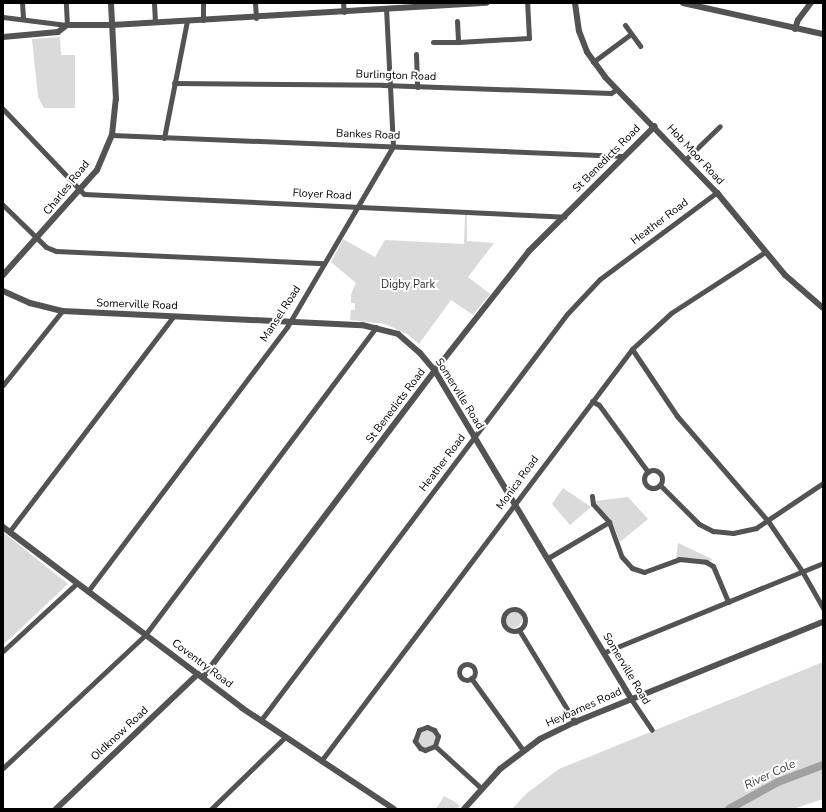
<!DOCTYPE html>
<html>
<head>
<meta charset="utf-8">
<style>
  body { margin:0 }
  #map { position:relative; width:826px; height:812px; overflow:hidden; background:#fff; font-family:"Nunito Sans",sans-serif }
  div>[style] { position:absolute }
  [style*='--x'] { left:calc(var(--x)*1px); top:calc(var(--y)*1px); width:calc(var(--w)*1px); rotate:calc(var(--a)*1deg) }
  .green>* { inset:0; background:#dadada }
  .round { border-radius:50% }
  .river>* { height:8px; margin:-4px; padding:0 4px; transform-origin:4px; border-radius:4px; background:#a1a1a1 }
  .minor>* { height:5px; margin:-2.5px; padding:0 2.5px; transform-origin:2.5px; border-radius:2.5px; background:#535353 }
  .minor>.ring { margin:-2.5px; padding:0; box-sizing:content-box; background:none; border:5px solid #535353; border-radius:50% }
  .tertiary>* { height:6px; margin:-3px; padding:0 3px; transform-origin:3px; border-radius:3px; background:#535353 }
  span { translate:-50% -50%; white-space:nowrap; text-align:center; line-height:1.15; -webkit-text-stroke:4px #fff; paint-order:stroke }
  .street-label { font-size:11px; color:#000 }
  .park-label { font-size:11px; color:#313131 }
  .water-label { font-size:12px; color:#424242; font-style:italic }
  .frame { position:absolute; inset:0; border:4px solid #000; pointer-events:none }
</style>
</head>
<body>
<div id="map">
  <div class="green">
    <i style="clip-path:polygon(60px 37px,61px 55px,75px 55px,75px 108px,44px 108px,38px 97px,32px 39px)"></i>
    <i style="clip-path:polygon(465px 215px,467px 215px,467px 241px,494px 243px,468px 277px,490px 294px,473px 315px,451px 300px,419px 344px,407px 334px,385px 324px,350px 320px,351px 310px,355px 310px,355px 303px,351px 303px,351px 294px,356px 283px,331px 262px,343px 239px,375px 257px,385px 240px,464px 244px)"></i>
    <i style="clip-path:polygon(563px 488px,591px 507px,570px 525px,552px 504px)"></i>
    <i style="clip-path:polygon(628px 497px,648px 519px,620px 542px,614px 527px,595px 501px)"></i>
    <i style="clip-path:polygon(3px 532px,68px 584px,3px 645px)"></i>
    <i style="clip-path:polygon(678px 543px,712px 559px,711px 561px,694px 558px,676px 558px)"></i>
    <i class="round" style="left:504px;top:610px;width:18px;height:18px"></i>
    <i style="clip-path:polygon(823px 662px,823px 799px,793px 809px,512px 809px,526px 794px,559px 769px)"></i>
    <i class="round" style="left:418px;top:730px;width:18px;height:18px"></i>
    <i style="clip-path:polygon(444px 796px,455px 802px,460px 806px,456px 809px,436px 809px)"></i>
  </div>
  <div class="river">
    <i style="--x:729;--y:809;--w:56;--a:-28.9"></i>
    <i style="--x:778;--y:782;--w:48;--a:-20.7"></i>
  </div>
  <div class="minor">
    <i style="--x:22;--y:3;--w:16;--a:86"></i>
    <i style="--x:154;--y:3;--w:19;--a:87"></i>
    <i style="--x:203;--y:3;--w:17;--a:90"></i>
    <i style="--x:255;--y:3;--w:15;--a:86"></i>
    <i style="--x:343;--y:3;--w:9;--a:84"></i>
    <i style="--x:3;--y:17;--w:64;--a:7.1"></i>
    <i style="--x:67;--y:25;--w:22;--a:-93"></i>
    <i style="--x:457;--y:21;--w:21;--a:87"></i>
    <i style="--x:458;--y:42;--w:71;--a:-3.2"></i>
    <i style="--x:529;--y:38;--w:35;--a:-93"></i>
    <i style="--x:625;--y:25;--w:26;--a:54"></i>
    <i style="--x:433;--y:42;--w:25;--a:0"></i>
    <i style="--x:416;--y:54;--w:33;--a:88"></i>
    <i style="--x:593;--y:62;--w:47;--a:-36.4"></i>
    <i style="--x:174;--y:83;--w:209;--a:0.5"></i>
    <i style="--x:383;--y:85;--w:228;--a:2"></i>
    <i style="--x:611;--y:93;--w:7;--a:-34"></i>
    <i style="--x:3;--y:109;--w:117;--a:46.4"></i>
    <i style="--x:84;--y:194;--w:481;--a:2.7"></i>
    <i style="--x:112;--y:135;--w:511;--a:2.35"></i>
    <i style="--x:164;--y:138;--w:119;--a:-78.9"></i>
    <i style="--x:686;--y:159;--w:47;--a:-44.1"></i>
    <i style="--x:3;--y:205;--w:60;--a:44.3"></i>
    <i style="--x:46;--y:247;--w:11;--a:22"></i>
    <i style="--x:56;--y:251;--w:268;--a:2.6"></i>
    <i style="--x:632;--y:349;--w:81;--a:56.1"></i>
    <i style="--x:677;--y:416;--w:139;--a:49.1"></i>
    <i style="--x:768;--y:521;--w:60;--a:55.8"></i>
    <i style="--x:802;--y:571;--w:43;--a:60.4"></i>
    <i style="--x:3;--y:385;--w:95;--a:-51.4"></i>
    <i style="--x:592;--y:401;--w:8;--a:30"></i>
    <i style="--x:599;--y:405;--w:83;--a:53.8"></i>
    <i class="ring" style="left:644px;top:470px;width:13px;height:13px"></i>
    <i style="--x:660;--y:485;--w:55;--a:45"></i>
    <i style="--x:699;--y:524;--w:16;--a:27"></i>
    <i style="--x:713;--y:531;--w:20;--a:6"></i>
    <i style="--x:733;--y:533;--w:24;--a:-12"></i>
    <i style="--x:756;--y:528;--w:81;--a:-33.9"></i>
    <i style="--x:592;--y:496;--w:8;--a:83"></i>
    <i style="--x:593;--y:504;--w:24;--a:48"></i>
    <i style="--x:9;--y:532;--w:270;--a:-52.7"></i>
    <i style="--x:548;--y:558;--w:71;--a:-30.5"></i>
    <i style="--x:609;--y:522;--w:37;--a:70"></i>
    <i style="--x:622;--y:557;--w:15;--a:48"></i>
    <i style="--x:632;--y:568;--w:13;--a:18"></i>
    <i style="--x:644;--y:572;--w:37;--a:-20"></i>
    <i style="--x:679;--y:559;--w:27;--a:6"></i>
    <i style="--x:706;--y:562;--w:8;--a:30"></i>
    <i style="--x:713;--y:566;--w:39;--a:67"></i>
    <i style="--x:88;--y:591;--w:331;--a:-53"></i>
    <i style="--x:287;--y:327;--w:210;--a:-59.6"></i>
    <i style="--x:393;--y:146;--w:137;--a:-92.9"></i>
    <i class="ring" style="left:503px;top:609px;width:17px;height:17px"></i>
    <i style="--x:519;--y:630;--w:108;--a:58.7"></i>
    <i style="--x:3;--y:651;--w:100;--a:-42.6"></i>
    <i style="--x:605;--y:652;--w:235;--a:-22.2"></i>
    <i class="ring" style="left:459px;top:664px;width:11px;height:11px"></i>
    <i style="--x:471;--y:678;--w:89;--a:54.2"></i>
    <i style="--x:631;--y:699;--w:37;--a:56"></i>
    <i style="--x:261;--y:720;--w:508;--a:-52.99"></i>
    <i style="--x:567;--y:314;--w:48;--a:-46.7"></i>
    <i style="--x:600;--y:279;--w:146;--a:-36.6"></i>
    <i style="--x:435;--y:746;--w:11;--a:158"></i>
    <i style="--x:425;--y:750;--w:5;--a:-158"></i>
    <i style="--x:420;--y:748;--w:9;--a:-126"></i>
    <i style="--x:415;--y:741;--w:12;--a:-70"></i>
    <i style="--x:419;--y:730;--w:9;--a:-21"></i>
    <i style="--x:427;--y:727;--w:8;--a:23"></i>
    <i style="--x:434;--y:730;--w:7;--a:56"></i>
    <i style="--x:438;--y:736;--w:10;--a:107"></i>
    <i style="--x:435;--y:746;--w:62;--a:42.4"></i>
    <i style="--x:321;--y:761;--w:516;--a:-52.95"></i>
    <i style="--x:632;--y:349;--w:53;--a:-42.7"></i>
    <i style="--x:671;--y:313;--w:112;--a:-33"></i>
    <i style="--x:3;--y:768;--w:195;--a:-43.1"></i>
    <i style="--x:145;--y:635;--w:385;--a:-53.1"></i>
    <i style="--x:211;--y:809;--w:103;--a:-44.2"></i>
  </div>
  <div class="tertiary">
    <i style="--x:575;--y:3;--w:28;--a:82"></i>
    <i style="--x:579;--y:31;--w:22;--a:69"></i>
    <i style="--x:587;--y:52;--w:31;--a:54"></i>
    <i style="--x:605;--y:77;--w:163;--a:46"></i>
    <i style="--x:718;--y:194;--w:105;--a:50.4"></i>
    <i style="--x:785;--y:275;--w:50;--a:41"></i>
    <i style="--x:683;--y:3;--w:143;--a:12.5"></i>
    <i style="--x:795;--y:29;--w:9;--a:-72"></i>
    <i style="--x:798;--y:20;--w:21;--a:-53"></i>
    <i style="--x:3;--y:37;--w:55;--a:-5.2"></i>
    <i style="--x:58;--y:32;--w:11;--a:-38"></i>
    <i style="--x:67;--y:25;--w:45;--a:0"></i>
    <i style="--x:112;--y:25;--w:375;--a:-3.4"></i>
    <i style="--x:3;--y:275;--w:141;--a:-48.2"></i>
    <i style="--x:97;--y:170;--w:38;--a:-67"></i>
    <i style="--x:112;--y:135;--w:36;--a:-84"></i>
    <i style="--x:116;--y:99;--w:96;--a:-93"></i>
    <i style="--x:3;--y:291;--w:30;--a:24"></i>
    <i style="--x:30;--y:303;--w:33;--a:14"></i>
    <i style="--x:62;--y:311;--w:300;--a:2.7"></i>
    <i style="--x:362;--y:325;--w:37;--a:14"></i>
    <i style="--x:398;--y:334;--w:29;--a:41"></i>
    <i style="--x:420;--y:353;--w:23;--a:50"></i>
    <i style="--x:435;--y:371;--w:382;--a:59.1"></i>
    <i style="--x:3;--y:527;--w:300;--a:37.1"></i>
    <i style="--x:242;--y:708;--w:182;--a:33.6"></i>
    <i style="--x:203;--y:677;--w:388;--a:-52.9"></i>
    <i style="--x:437;--y:368;--w:149;--a:-51.8"></i>
    <i style="--x:529;--y:251;--w:177;--a:-44.8"></i>
    <i style="--x:56;--y:809;--w:196;--a:-43.6"></i>
    <i style="--x:464;--y:809;--w:54;--a:-48"></i>
    <i style="--x:500;--y:769;--w:50;--a:-36.9"></i>
    <i style="--x:540;--y:739;--w:39;--a:-26"></i>
    <i style="--x:575;--y:722;--w:267;--a:-22"></i>
  </div>
  <div class="street-label">
    <span style="left:396px;top:76px;rotate:2deg">Burlington Road</span>
    <span style="left:368px;top:135px;rotate:2deg">Bankes Road</span>
    <span style="left:695px;top:155px;rotate:47deg">Hob Moor Road</span>
    <span style="left:607px;top:159px;rotate:-45deg">St Benedicts Road</span>
    <span style="left:67px;top:188px;rotate:-51deg">Charles Road</span>
    <span style="left:322px;top:195px;rotate:3deg">Floyer Road</span>
    <span style="left:660px;top:222px;rotate:-37deg">Heather Road</span>
    <span style="left:137px;top:305px;rotate:2deg">Somerville Road</span>
    <span style="left:281px;top:314px;rotate:-57deg">Mansel Road</span>
    <span style="left:459px;top:394px;rotate:58deg">Somerville Road</span>
    <span style="left:396px;top:406px;rotate:-53deg">St Benedicts Road</span>
    <span style="left:443px;top:463px;rotate:-53deg">Heather Road</span>
    <span style="left:518px;top:483px;rotate:-54deg">Monica Road</span>
    <span style="left:202px;top:664px;rotate:37deg">Coventry Road</span>
    <span style="left:626px;top:669px;rotate:59deg">Somerville Road</span>
    <span style="left:584px;top:708px;rotate:-24deg">Heybarnes Road</span>
    <span style="left:120px;top:734px;rotate:-43deg">Oldknow Road</span>
  </div>
  <div class="park-label">
    <span style="left:408px;top:285px">Digby Park</span>
  </div>
  <div class="water-label">
    <span style="left:770px;top:775px;rotate:-25deg">River Cole</span>
  </div>
  <div class="frame"></div>
</div>
</body>
</html>
